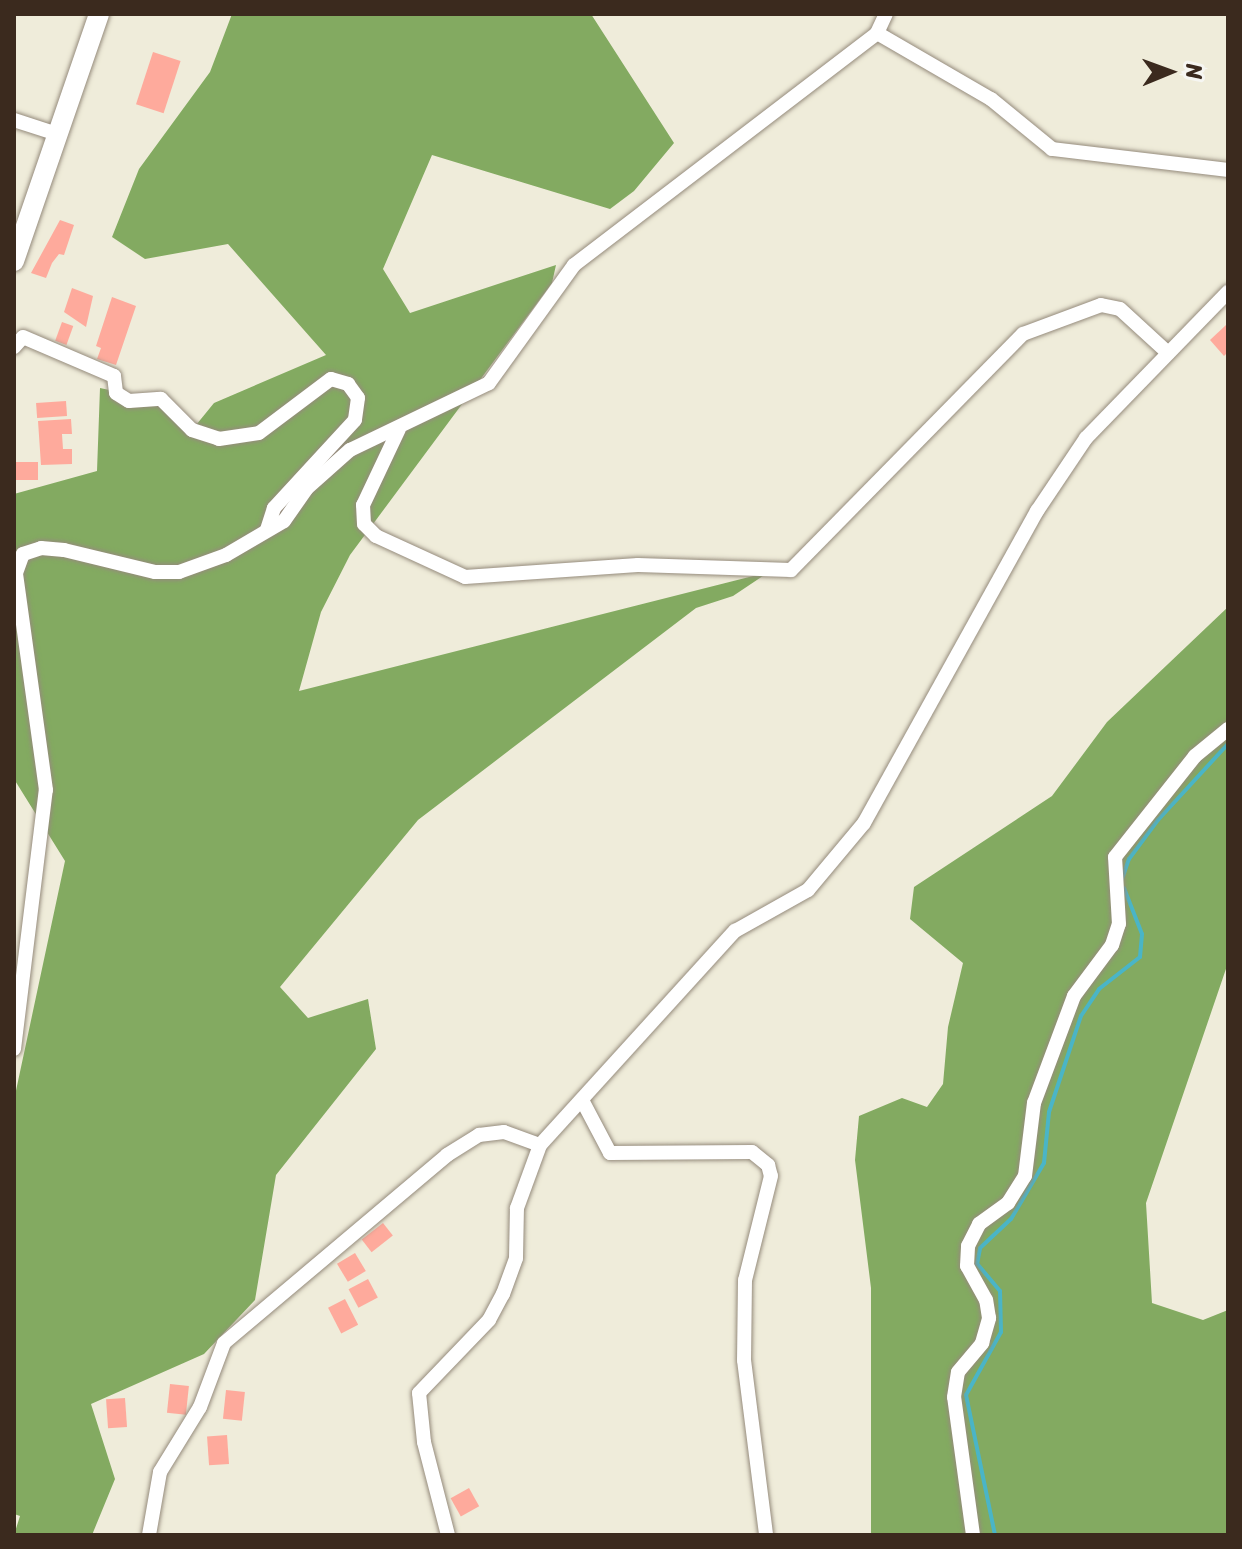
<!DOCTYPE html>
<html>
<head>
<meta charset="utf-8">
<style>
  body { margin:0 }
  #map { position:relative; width:1242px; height:1549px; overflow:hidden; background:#efecda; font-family:Sriracha,sans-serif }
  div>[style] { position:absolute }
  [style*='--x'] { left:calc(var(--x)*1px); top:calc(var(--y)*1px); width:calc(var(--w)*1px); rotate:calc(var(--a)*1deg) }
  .forest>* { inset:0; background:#83aa61 }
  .stream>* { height:4px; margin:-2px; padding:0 2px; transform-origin:2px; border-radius:2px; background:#4ab5c7 }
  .building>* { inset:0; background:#feaa9c; transform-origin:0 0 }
  .roads { filter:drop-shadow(0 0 2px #958b7c) drop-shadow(0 0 2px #958b7c) }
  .street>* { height:14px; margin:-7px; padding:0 7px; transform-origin:7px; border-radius:7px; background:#fff }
  .secondary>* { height:20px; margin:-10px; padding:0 10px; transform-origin:10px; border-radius:10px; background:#fff }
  span { translate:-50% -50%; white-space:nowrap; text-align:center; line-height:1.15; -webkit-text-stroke:8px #f6f6f2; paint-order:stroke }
  .frame { position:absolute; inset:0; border:16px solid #3b2a1e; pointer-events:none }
  .north { position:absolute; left:1130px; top:32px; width:80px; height:80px; -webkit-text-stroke:6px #f6f6f2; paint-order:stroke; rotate:89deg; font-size:22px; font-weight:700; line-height:32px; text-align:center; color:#3b2a1e }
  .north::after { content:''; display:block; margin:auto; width:28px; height:36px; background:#3b2a1e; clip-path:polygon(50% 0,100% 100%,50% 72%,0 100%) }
</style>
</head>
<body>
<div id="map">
  <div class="forest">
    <i style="clip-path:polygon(232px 14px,591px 14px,674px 143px,634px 191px,610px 209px,432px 155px,383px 269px,410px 313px,556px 265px,552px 283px,350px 555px,321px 612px,299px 691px,769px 572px,733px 596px,696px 608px,418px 820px,280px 987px,308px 1018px,368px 999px,376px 1049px,276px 1175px,255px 1300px,204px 1354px,91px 1404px,115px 1479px,92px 1535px,14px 1535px,20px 1516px,14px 1514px,14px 1100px,65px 861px,14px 779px,14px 494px,97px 471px,100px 388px,151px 399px,192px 430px,214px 403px,326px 355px,228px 244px,145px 259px,112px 237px,139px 169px,210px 72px)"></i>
    <i style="clip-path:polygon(1228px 607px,1228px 963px,1146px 1203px,1152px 1303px,1203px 1320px,1228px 1310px,1228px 1535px,871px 1535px,871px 1288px,855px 1160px,859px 1116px,902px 1098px,927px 1107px,943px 1084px,948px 1027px,963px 963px,910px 919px,914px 887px,1052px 796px,1107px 722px)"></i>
  </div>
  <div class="stream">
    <i style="--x:1122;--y:879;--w:21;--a:-71"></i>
    <i style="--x:1129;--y:859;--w:49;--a:-53.4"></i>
    <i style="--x:1158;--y:820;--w:103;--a:-47.4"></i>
    <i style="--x:995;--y:1535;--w:143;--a:-101.7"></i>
    <i style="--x:966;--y:1395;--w:72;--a:-60.9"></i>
    <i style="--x:1001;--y:1332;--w:41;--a:-91.4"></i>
    <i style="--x:1000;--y:1291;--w:35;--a:-130"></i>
    <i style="--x:977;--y:1264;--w:16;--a:-79"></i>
    <i style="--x:980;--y:1248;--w:42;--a:-43.1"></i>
    <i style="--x:1011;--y:1219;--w:65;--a:-59.5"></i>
    <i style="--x:1044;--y:1163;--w:51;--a:-84.4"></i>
    <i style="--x:1049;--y:1112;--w:101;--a:-71.6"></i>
    <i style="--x:1081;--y:1016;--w:32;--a:-56"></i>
    <i style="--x:1099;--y:989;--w:52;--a:-38"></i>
    <i style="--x:1140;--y:957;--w:23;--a:-85"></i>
    <i style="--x:1142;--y:934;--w:49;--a:-111.4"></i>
  </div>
  <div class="building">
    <i style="left:153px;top:52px;width:29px;height:55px;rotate:18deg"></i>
    <i style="clip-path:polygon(60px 220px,74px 225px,64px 255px,59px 254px,52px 263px,46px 278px,31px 273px)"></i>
    <i style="clip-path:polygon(72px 288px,93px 296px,86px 327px,64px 312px)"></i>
    <i style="clip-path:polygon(112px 297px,136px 306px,116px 365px,97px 359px,101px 348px,96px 346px)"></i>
    <i style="left:62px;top:322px;width:12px;height:20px;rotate:20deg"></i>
    <i style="clip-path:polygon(1226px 325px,1228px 352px,1224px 356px,1210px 340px)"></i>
    <i style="left:66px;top:401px;width:15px;height:30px;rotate:86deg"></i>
    <i style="clip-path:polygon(71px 419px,72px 434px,62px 434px,63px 449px,72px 449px,72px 464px,41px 465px,38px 421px)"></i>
    <i style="left:38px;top:462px;width:18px;height:24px;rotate:90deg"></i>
    <i style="left:383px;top:1223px;width:16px;height:27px;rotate:52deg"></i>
    <i style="left:355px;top:1253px;width:21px;height:21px;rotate:59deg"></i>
    <i style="left:368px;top:1279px;width:21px;height:22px;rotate:62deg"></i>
    <i style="left:345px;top:1299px;width:29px;height:19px;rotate:63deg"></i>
    <i style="left:170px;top:1384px;width:19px;height:29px;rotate:6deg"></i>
    <i style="left:226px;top:1390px;width:19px;height:29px;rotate:6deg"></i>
    <i style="left:125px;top:1398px;width:29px;height:19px;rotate:86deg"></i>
    <i style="left:227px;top:1435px;width:29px;height:20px;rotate:86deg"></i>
    <i style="left:469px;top:1488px;width:21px;height:21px;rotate:61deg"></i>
  </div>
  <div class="roads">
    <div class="street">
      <i style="--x:877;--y:33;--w:132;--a:30.1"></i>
      <i style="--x:991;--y:99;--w:79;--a:39.3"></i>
      <i style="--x:1052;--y:149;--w:177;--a:6.8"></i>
      <i style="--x:14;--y:120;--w:45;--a:18"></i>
      <i style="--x:14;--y:347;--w:13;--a:-48"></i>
      <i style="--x:23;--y:337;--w:99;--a:23.2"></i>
      <i style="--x:114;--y:376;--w:17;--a:83"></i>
      <i style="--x:116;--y:393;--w:15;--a:32"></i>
      <i style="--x:129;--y:401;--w:32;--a:-4"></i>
      <i style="--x:161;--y:399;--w:44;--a:45"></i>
      <i style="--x:192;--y:430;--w:28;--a:18"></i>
      <i style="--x:219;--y:439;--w:40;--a:-8.5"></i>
      <i style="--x:259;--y:433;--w:90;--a:-36.9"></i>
      <i style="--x:331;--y:379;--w:18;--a:16"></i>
      <i style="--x:348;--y:384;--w:17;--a:54"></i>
      <i style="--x:358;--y:398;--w:22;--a:98"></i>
      <i style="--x:355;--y:420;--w:120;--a:132.6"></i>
      <i style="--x:274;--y:508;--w:23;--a:108"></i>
      <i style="--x:399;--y:429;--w:84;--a:115.3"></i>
      <i style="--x:363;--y:505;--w:19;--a:87"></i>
      <i style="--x:364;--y:524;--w:17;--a:45"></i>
      <i style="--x:376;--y:536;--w:98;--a:24.7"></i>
      <i style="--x:465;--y:577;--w:173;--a:-4"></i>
      <i style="--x:638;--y:565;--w:153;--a:1.9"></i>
      <i style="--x:791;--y:570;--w:331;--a:-45.5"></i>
      <i style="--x:1023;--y:334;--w:83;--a:-20.4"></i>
      <i style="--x:1101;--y:305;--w:19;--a:12"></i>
      <i style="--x:1120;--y:309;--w:65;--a:42.5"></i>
      <i style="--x:14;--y:1049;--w:261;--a:-83"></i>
      <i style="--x:46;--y:790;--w:219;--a:-97.9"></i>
      <i style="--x:16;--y:573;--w:20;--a:-70"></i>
      <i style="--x:23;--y:554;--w:19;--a:-18"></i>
      <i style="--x:41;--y:548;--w:23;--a:5"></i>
      <i style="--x:64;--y:550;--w:94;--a:13.6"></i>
      <i style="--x:155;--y:572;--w:24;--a:0"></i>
      <i style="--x:179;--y:572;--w:50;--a:-19.9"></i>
      <i style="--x:226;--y:555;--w:67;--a:-30.4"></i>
      <i style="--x:284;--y:521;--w:39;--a:-55"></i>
      <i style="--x:306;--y:489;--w:59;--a:-41.6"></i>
      <i style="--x:350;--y:450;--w:154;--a:-25.7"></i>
      <i style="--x:489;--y:383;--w:145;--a:-54.2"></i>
      <i style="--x:574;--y:265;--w:382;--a:-37.4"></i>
      <i style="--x:877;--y:33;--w:21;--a:-65"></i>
      <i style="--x:582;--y:1100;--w:60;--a:62.2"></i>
      <i style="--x:610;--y:1153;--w:142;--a:-0.4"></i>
      <i style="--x:752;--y:1152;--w:21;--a:39"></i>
      <i style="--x:768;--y:1165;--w:11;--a:75"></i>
      <i style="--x:771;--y:1176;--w:107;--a:104"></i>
      <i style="--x:745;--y:1280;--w:80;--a:90.7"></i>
      <i style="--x:744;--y:1360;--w:176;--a:82.8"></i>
      <i style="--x:149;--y:1535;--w:64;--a:-80.1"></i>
      <i style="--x:160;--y:1472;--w:76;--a:-58.4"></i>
      <i style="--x:200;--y:1407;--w:68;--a:-69.4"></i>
      <i style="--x:224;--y:1343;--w:292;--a:-40.1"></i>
      <i style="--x:447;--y:1155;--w:38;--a:-32"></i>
      <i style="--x:479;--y:1135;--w:25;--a:-7"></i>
      <i style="--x:504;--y:1132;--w:38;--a:20"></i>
      <i style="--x:448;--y:1535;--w:96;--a:-104.5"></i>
      <i style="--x:424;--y:1442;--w:49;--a:-95.8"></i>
      <i style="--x:419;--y:1393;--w:101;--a:-46.2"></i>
      <i style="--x:489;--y:1320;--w:30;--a:-62"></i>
      <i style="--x:503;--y:1294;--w:38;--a:-70"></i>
      <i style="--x:516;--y:1258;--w:50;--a:-88.9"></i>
      <i style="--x:517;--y:1208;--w:67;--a:-69.9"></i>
      <i style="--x:540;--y:1145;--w:290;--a:-47.7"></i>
      <i style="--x:735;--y:931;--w:84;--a:-29.3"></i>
      <i style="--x:808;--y:890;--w:87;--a:-50.1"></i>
      <i style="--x:864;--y:823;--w:357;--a:-61"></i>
      <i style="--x:1037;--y:511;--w:88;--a:-56.1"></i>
      <i style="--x:1086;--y:438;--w:204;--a:-45.8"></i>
      <i style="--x:973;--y:1535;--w:139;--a:-97.8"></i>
      <i style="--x:954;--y:1397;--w:25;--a:-81"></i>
      <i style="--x:958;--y:1372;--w:38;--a:-50"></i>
      <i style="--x:982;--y:1343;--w:26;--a:-74"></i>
      <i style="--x:989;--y:1318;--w:18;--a:-99"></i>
      <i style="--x:986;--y:1300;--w:39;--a:-119"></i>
      <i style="--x:967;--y:1266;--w:20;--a:-87"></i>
      <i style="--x:968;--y:1246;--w:25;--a:-63"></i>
      <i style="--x:979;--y:1224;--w:36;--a:-36"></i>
      <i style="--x:1008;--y:1203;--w:32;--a:-58"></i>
      <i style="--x:1025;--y:1176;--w:74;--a:-83"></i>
      <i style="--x:1034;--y:1103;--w:114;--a:-69.5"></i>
      <i style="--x:1074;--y:996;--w:64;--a:-53.3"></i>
      <i style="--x:1112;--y:945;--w:22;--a:-72"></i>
      <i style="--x:1119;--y:924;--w:67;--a:-93.4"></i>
      <i style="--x:1115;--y:857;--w:129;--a:-51.6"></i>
      <i style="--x:1195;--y:756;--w:43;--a:-39.3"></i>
    </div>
    <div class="secondary">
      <i style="--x:14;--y:261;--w:261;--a:-71"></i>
    </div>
  </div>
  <div class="frame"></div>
  <div class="north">N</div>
</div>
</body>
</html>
